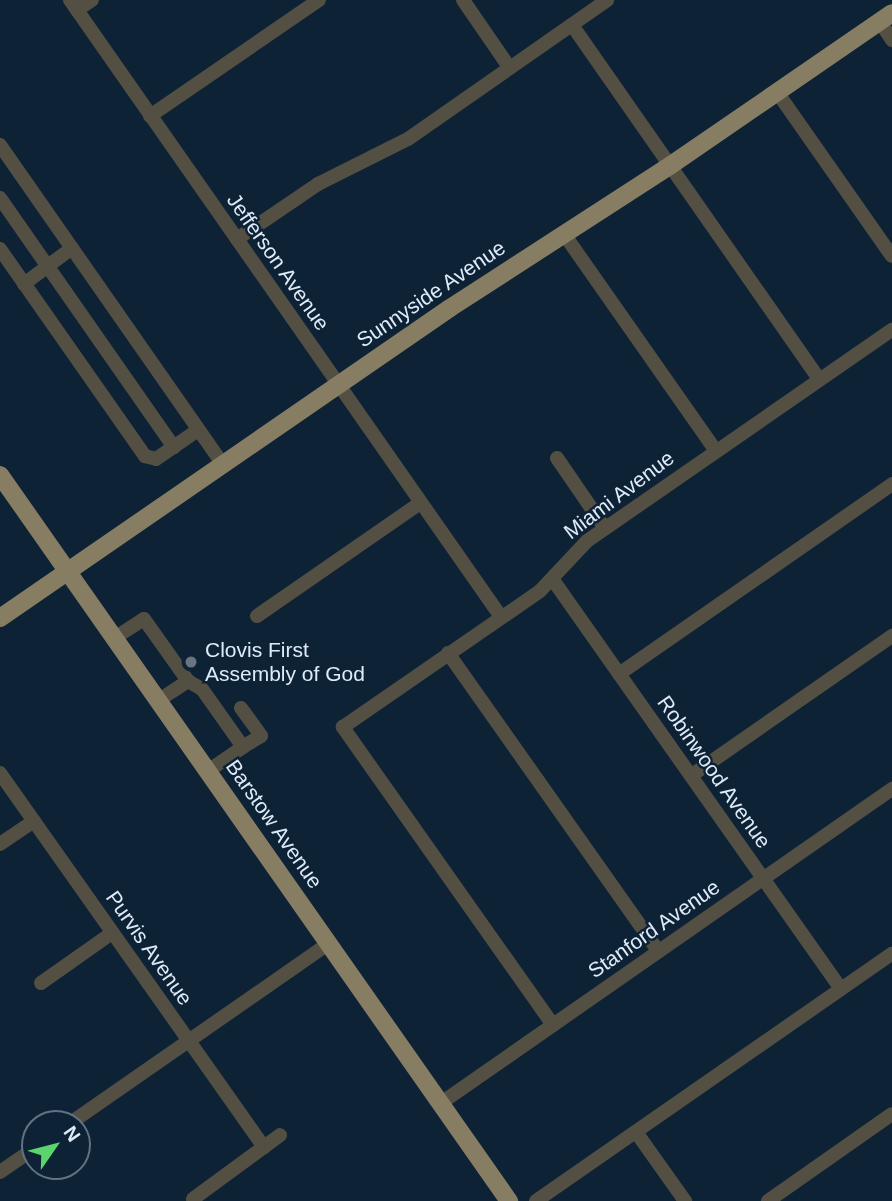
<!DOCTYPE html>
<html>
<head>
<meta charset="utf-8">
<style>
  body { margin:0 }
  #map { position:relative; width:892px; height:1201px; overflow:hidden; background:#0e2236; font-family:Helvetica,sans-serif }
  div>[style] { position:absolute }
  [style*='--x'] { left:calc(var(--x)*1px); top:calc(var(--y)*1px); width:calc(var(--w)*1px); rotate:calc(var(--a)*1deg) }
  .minor>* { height:14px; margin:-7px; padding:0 7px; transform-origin:7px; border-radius:7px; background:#544f43 }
  .major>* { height:18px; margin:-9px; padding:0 9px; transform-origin:9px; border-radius:9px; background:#877d63 }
  .dots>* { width:19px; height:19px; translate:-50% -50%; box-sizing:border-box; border:4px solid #0e2236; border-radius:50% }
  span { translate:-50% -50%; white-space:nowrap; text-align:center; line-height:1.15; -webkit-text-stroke:5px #0e2236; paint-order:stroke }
  .street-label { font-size:21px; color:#deebf9 }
  .poi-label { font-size:21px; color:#deebf9 }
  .left { translate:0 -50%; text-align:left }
  .north { position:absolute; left:21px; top:1110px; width:70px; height:70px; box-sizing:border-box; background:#0e2236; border:2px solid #617284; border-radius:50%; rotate:55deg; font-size:19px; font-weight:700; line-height:28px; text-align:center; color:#deebf9 }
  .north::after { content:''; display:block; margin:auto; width:24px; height:32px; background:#5ad56e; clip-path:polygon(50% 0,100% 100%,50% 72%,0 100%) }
</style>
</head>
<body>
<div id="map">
  <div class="minor">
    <i style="--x:70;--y:0;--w:753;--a:55.06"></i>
    <i style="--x:463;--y:0;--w:81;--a:55.5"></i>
    <i style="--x:77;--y:10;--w:18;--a:-34"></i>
    <i style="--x:880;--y:22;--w:22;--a:56"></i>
    <i style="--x:572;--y:25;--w:432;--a:55.1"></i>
    <i style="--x:777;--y:92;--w:200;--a:55"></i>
    <i style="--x:150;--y:116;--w:205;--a:-34.5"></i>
    <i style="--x:0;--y:145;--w:390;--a:55.1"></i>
    <i style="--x:0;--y:198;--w:304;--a:55.1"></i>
    <i style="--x:564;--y:234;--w:265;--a:55"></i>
    <i style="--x:237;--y:239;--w:98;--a:-34.2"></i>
    <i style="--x:318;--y:184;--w:101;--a:-26.6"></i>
    <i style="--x:408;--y:139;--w:243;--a:-34.9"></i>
    <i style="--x:0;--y:249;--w:253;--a:55"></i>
    <i style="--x:145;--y:456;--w:11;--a:15"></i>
    <i style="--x:156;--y:459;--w:51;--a:-34.6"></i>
    <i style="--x:24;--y:284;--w:60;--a:-36.9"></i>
    <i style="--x:557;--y:458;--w:85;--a:55.6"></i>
    <i style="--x:553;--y:580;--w:500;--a:54.85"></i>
    <i style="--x:257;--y:616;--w:198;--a:-34.7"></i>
    <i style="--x:116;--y:637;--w:33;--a:-33"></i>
    <i style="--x:144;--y:619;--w:76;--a:54.6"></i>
    <i style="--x:448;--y:653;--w:365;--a:54.8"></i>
    <i style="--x:619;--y:674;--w:333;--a:-34.8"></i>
    <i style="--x:159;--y:700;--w:35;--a:-33"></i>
    <i style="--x:188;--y:681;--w:16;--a:30"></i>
    <i style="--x:202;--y:689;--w:71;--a:54.7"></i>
    <i style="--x:243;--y:747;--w:42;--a:145.6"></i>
    <i style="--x:241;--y:708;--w:34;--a:54"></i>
    <i style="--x:261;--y:736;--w:21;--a:149"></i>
    <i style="--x:0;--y:773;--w:458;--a:54.8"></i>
    <i style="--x:692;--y:775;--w:244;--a:-34.8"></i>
    <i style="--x:0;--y:844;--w:41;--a:-34.1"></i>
    <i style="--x:41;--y:983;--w:87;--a:-35.2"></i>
    <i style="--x:553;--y:1025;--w:365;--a:-125.2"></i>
    <i style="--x:343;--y:727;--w:239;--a:-34.6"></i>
    <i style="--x:540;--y:591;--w:69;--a:-46.8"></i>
    <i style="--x:587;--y:541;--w:371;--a:-34.7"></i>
    <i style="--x:441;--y:1103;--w:550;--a:-34.85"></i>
    <i style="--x:69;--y:1124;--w:317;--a:-34.8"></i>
    <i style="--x:636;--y:1132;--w:85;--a:54.6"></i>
    <i style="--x:0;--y:1172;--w:42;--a:-34.4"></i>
    <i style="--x:193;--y:1199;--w:108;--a:-36.3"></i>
    <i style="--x:536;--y:1201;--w:433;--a:-34.8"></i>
    <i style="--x:768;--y:1201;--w:151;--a:-35.1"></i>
  </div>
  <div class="major">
    <i style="--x:0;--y:475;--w:887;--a:54.97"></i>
    <i style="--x:0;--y:618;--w:546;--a:-34.56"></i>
    <i style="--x:450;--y:308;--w:263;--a:-32.9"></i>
    <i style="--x:671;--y:165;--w:268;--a:-34.5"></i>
  </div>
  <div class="dots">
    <i style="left:191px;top:662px;background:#6b7280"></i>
  </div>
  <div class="street-label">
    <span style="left:278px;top:262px;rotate:55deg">Jefferson Avenue</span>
    <span style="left:431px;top:294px;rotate:-34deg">Sunnyside Avenue</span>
    <span style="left:619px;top:495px;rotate:-37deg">Miami Avenue</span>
    <span style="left:714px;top:772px;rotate:55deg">Robinwood Avenue</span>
    <span style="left:274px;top:824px;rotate:55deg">Barstow Avenue</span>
    <span style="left:654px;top:929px;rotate:-35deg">Stanford Avenue</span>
    <span style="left:149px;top:948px;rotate:55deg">Purvis Avenue</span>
  </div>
  <div class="poi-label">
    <span class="left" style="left:205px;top:662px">Clovis First<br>Assembly of God</span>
  </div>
  <div class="north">N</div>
</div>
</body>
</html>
